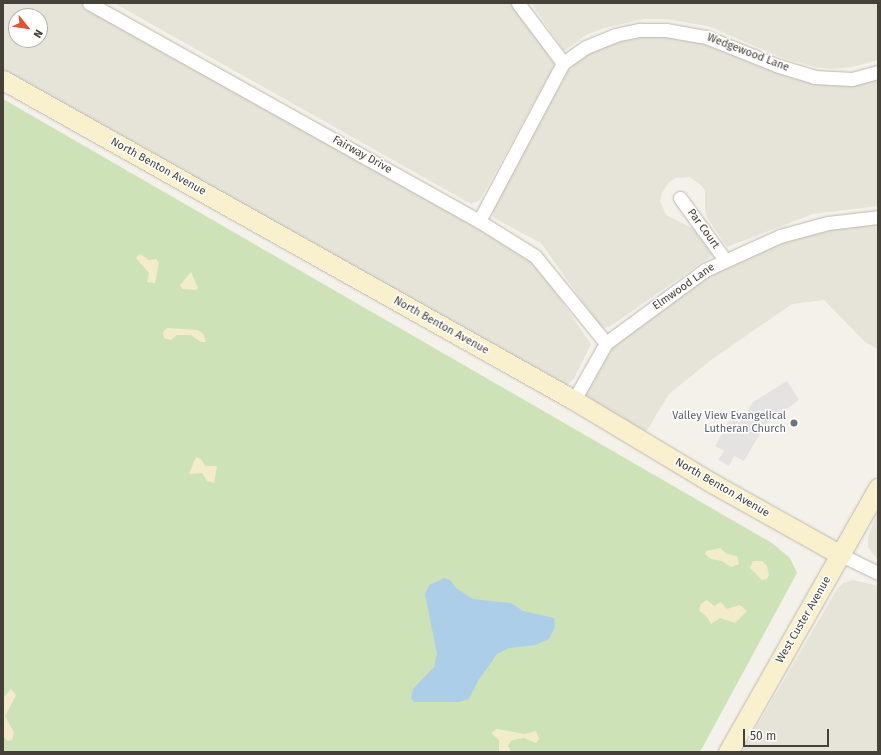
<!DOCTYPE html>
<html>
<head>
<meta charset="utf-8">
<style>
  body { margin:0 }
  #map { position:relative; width:881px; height:755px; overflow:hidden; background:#f3f1ea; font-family:"Fira Sans",sans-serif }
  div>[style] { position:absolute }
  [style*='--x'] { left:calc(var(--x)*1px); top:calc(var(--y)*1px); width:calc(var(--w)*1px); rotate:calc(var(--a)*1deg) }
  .residential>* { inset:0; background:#e6e3d8 }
  .green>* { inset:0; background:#cde3b7 }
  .sand>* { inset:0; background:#f3ecca }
  .parking>* { inset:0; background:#e5e3e1 }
  .water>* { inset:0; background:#accee9 }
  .roads { filter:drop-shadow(0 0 1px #beb8ad) drop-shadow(0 0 1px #beb8ad) }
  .street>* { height:13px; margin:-6.5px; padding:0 6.5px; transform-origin:6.5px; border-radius:6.5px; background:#fff }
  .secondary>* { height:19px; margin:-9.5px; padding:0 9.5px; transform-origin:9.5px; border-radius:9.5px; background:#f9f0cd }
  .dots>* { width:11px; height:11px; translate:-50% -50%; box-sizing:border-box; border:2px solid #fff; border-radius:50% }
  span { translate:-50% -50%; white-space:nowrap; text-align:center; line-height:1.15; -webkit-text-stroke:3px #fff; paint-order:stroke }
  .street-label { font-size:11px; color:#464138 }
  .worship-label { font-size:11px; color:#5b616d }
  .right { translate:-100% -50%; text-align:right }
  .frame { position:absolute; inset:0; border:4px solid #464138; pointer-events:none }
  .north { position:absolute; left:8px; top:8px; width:40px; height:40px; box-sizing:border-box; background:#fff; border:1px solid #b5b3af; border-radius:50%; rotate:120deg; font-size:11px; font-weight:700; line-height:16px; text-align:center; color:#464138 }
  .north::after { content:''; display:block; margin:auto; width:14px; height:18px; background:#e5512f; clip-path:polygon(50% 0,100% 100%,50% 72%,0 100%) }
  .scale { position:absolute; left:743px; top:729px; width:86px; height:18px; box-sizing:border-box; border:2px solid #464138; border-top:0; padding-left:5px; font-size:12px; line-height:14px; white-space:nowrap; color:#464138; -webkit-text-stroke:3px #fff; paint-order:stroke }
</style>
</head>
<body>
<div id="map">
  <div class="residential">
    <i style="clip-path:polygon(evenodd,3px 3px,82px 3px,530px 255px,591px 344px,574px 379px,566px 386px,562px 384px,3px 70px,3px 3px,16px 16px,40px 16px,40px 40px,16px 40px,16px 16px)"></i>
    <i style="clip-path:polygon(114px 3px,514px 3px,555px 65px,480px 200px,471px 204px)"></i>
    <i style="clip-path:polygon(531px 3px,878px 3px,878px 60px,852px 67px,832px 69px,815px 67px,783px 58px,708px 26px,665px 19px,644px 19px,605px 28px,586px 35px,564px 51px)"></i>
    <i style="clip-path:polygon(674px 35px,719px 46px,788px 77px,813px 83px,878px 78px,878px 206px,813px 214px,727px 247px,708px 219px,705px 211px,705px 191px,702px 186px,690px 177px,676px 178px,669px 182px,662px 193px,660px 201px,666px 215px,694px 229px,713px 255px,609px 327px,601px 328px,541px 243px,494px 218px,491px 208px,569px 69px,582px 55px,614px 41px,639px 37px)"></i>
    <i style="clip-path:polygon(878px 223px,878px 349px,865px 342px,824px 300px,792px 304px,711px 360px,669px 394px,646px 432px,586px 398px,585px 392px,611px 348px,707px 275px,775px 244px,814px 232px)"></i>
    <i style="clip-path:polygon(878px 511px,878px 560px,868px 547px,868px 537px)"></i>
    <i style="clip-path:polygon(853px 580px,878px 586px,878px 752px,742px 752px,837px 589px,843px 583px)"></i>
  </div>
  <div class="green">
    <i style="clip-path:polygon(3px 99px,772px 543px,790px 558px,797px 573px,700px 752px,3px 752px)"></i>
  </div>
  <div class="sand">
    <i style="clip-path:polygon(140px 254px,149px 260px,156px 259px,159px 263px,155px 283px,147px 282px,149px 273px,136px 258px)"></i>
    <i style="clip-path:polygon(191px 272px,198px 288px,196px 290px,183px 289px,180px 285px)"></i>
    <i style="clip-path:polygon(167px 328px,198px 330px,203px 334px,206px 342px,201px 342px,191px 335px,177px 335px,171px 340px,164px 338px,163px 332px)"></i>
    <i style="clip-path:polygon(196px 457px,201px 459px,205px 466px,217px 466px,214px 483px,207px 481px,202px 473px,189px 474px)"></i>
    <i style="clip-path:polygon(720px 548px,727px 554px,737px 556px,739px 564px,731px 567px,722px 561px,711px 559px,705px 554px,706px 551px)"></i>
    <i style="clip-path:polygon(753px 561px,762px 561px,767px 566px,769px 575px,767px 579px,762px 580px,750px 568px)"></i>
    <i style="clip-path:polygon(707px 600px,714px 606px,721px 602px,727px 609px,740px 605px,747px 611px,735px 623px,720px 618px,711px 624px,707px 617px,699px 610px,701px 604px)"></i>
    <i style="clip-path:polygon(11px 689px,16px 695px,5px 716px,14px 733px,12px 740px,7px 741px,3px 735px,3px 698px)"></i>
    <i style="clip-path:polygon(497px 729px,525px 734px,536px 731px,539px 739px,536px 743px,524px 738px,512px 740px,508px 745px,511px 752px,499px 752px,499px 740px,491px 733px)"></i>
  </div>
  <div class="parking">
    <i style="clip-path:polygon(787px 381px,799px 400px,766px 424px,744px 461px,734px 456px,729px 466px,718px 460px,724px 451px,715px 446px,736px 409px,745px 415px,753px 402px)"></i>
  </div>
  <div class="water">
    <i style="clip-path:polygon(444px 578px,450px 580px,456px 588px,473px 599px,511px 603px,523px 611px,554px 618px,555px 627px,549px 639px,535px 645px,509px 648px,497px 654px,478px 681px,469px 699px,459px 702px,414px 702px,411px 698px,413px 689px,434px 667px,437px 654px,425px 594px,429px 585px)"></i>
  </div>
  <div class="roads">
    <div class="street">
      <i style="--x:89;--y:3;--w:447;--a:29.2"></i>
      <i style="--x:479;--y:221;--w:66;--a:32"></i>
      <i style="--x:535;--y:256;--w:112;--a:50.8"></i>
      <i style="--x:518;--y:3;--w:75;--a:53.1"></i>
      <i style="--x:680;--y:198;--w:77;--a:54"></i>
      <i style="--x:479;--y:221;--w:179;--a:-62"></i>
      <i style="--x:563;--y:63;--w:28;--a:-35"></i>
      <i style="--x:586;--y:47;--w:31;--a:-22"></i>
      <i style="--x:615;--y:35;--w:25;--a:-12"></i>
      <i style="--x:639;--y:30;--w:27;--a:0"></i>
      <i style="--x:666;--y:30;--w:41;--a:9.9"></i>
      <i style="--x:706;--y:37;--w:79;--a:21.7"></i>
      <i style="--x:779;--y:66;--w:37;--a:17"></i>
      <i style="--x:814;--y:77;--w:38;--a:3"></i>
      <i style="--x:852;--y:79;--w:27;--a:-15"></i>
      <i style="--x:574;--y:400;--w:65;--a:-60.7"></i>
      <i style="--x:606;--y:343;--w:123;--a:-36.4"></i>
      <i style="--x:705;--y:270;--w:82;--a:-24.4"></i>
      <i style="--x:780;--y:236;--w:50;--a:-15.2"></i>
      <i style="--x:828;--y:223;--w:50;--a:-6.8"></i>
      <i style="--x:841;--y:555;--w:41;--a:25.9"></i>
    </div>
    <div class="secondary">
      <i style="--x:3;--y:80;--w:655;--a:29.27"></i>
      <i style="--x:574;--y:400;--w:161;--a:31"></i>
      <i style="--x:712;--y:483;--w:148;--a:29.2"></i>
      <i style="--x:728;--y:752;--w:304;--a:-60.4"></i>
    </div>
  </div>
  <div class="dots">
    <i style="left:794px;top:423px;background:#6b7280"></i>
  </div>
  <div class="street-label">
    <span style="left:748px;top:53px;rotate:21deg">Wedgewood Lane</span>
    <span style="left:362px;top:155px;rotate:29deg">Fairway Drive</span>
    <span style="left:158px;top:167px;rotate:29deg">North Benton Avenue</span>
    <span style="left:703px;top:229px;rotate:54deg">Par Court</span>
    <span style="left:684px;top:287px;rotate:-35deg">Elmwood Lane</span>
    <span style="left:441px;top:326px;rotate:29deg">North Benton Avenue</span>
    <span style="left:722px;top:488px;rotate:30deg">North Benton Avenue</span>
    <span style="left:804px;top:620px;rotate:-60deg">West Custer Avenue</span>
  </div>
  <div class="worship-label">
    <span class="right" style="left:786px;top:423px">Valley View Evangelical<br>Lutheran Church</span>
  </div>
  <div class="frame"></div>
  <div class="north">N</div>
  <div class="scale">50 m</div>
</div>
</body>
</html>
